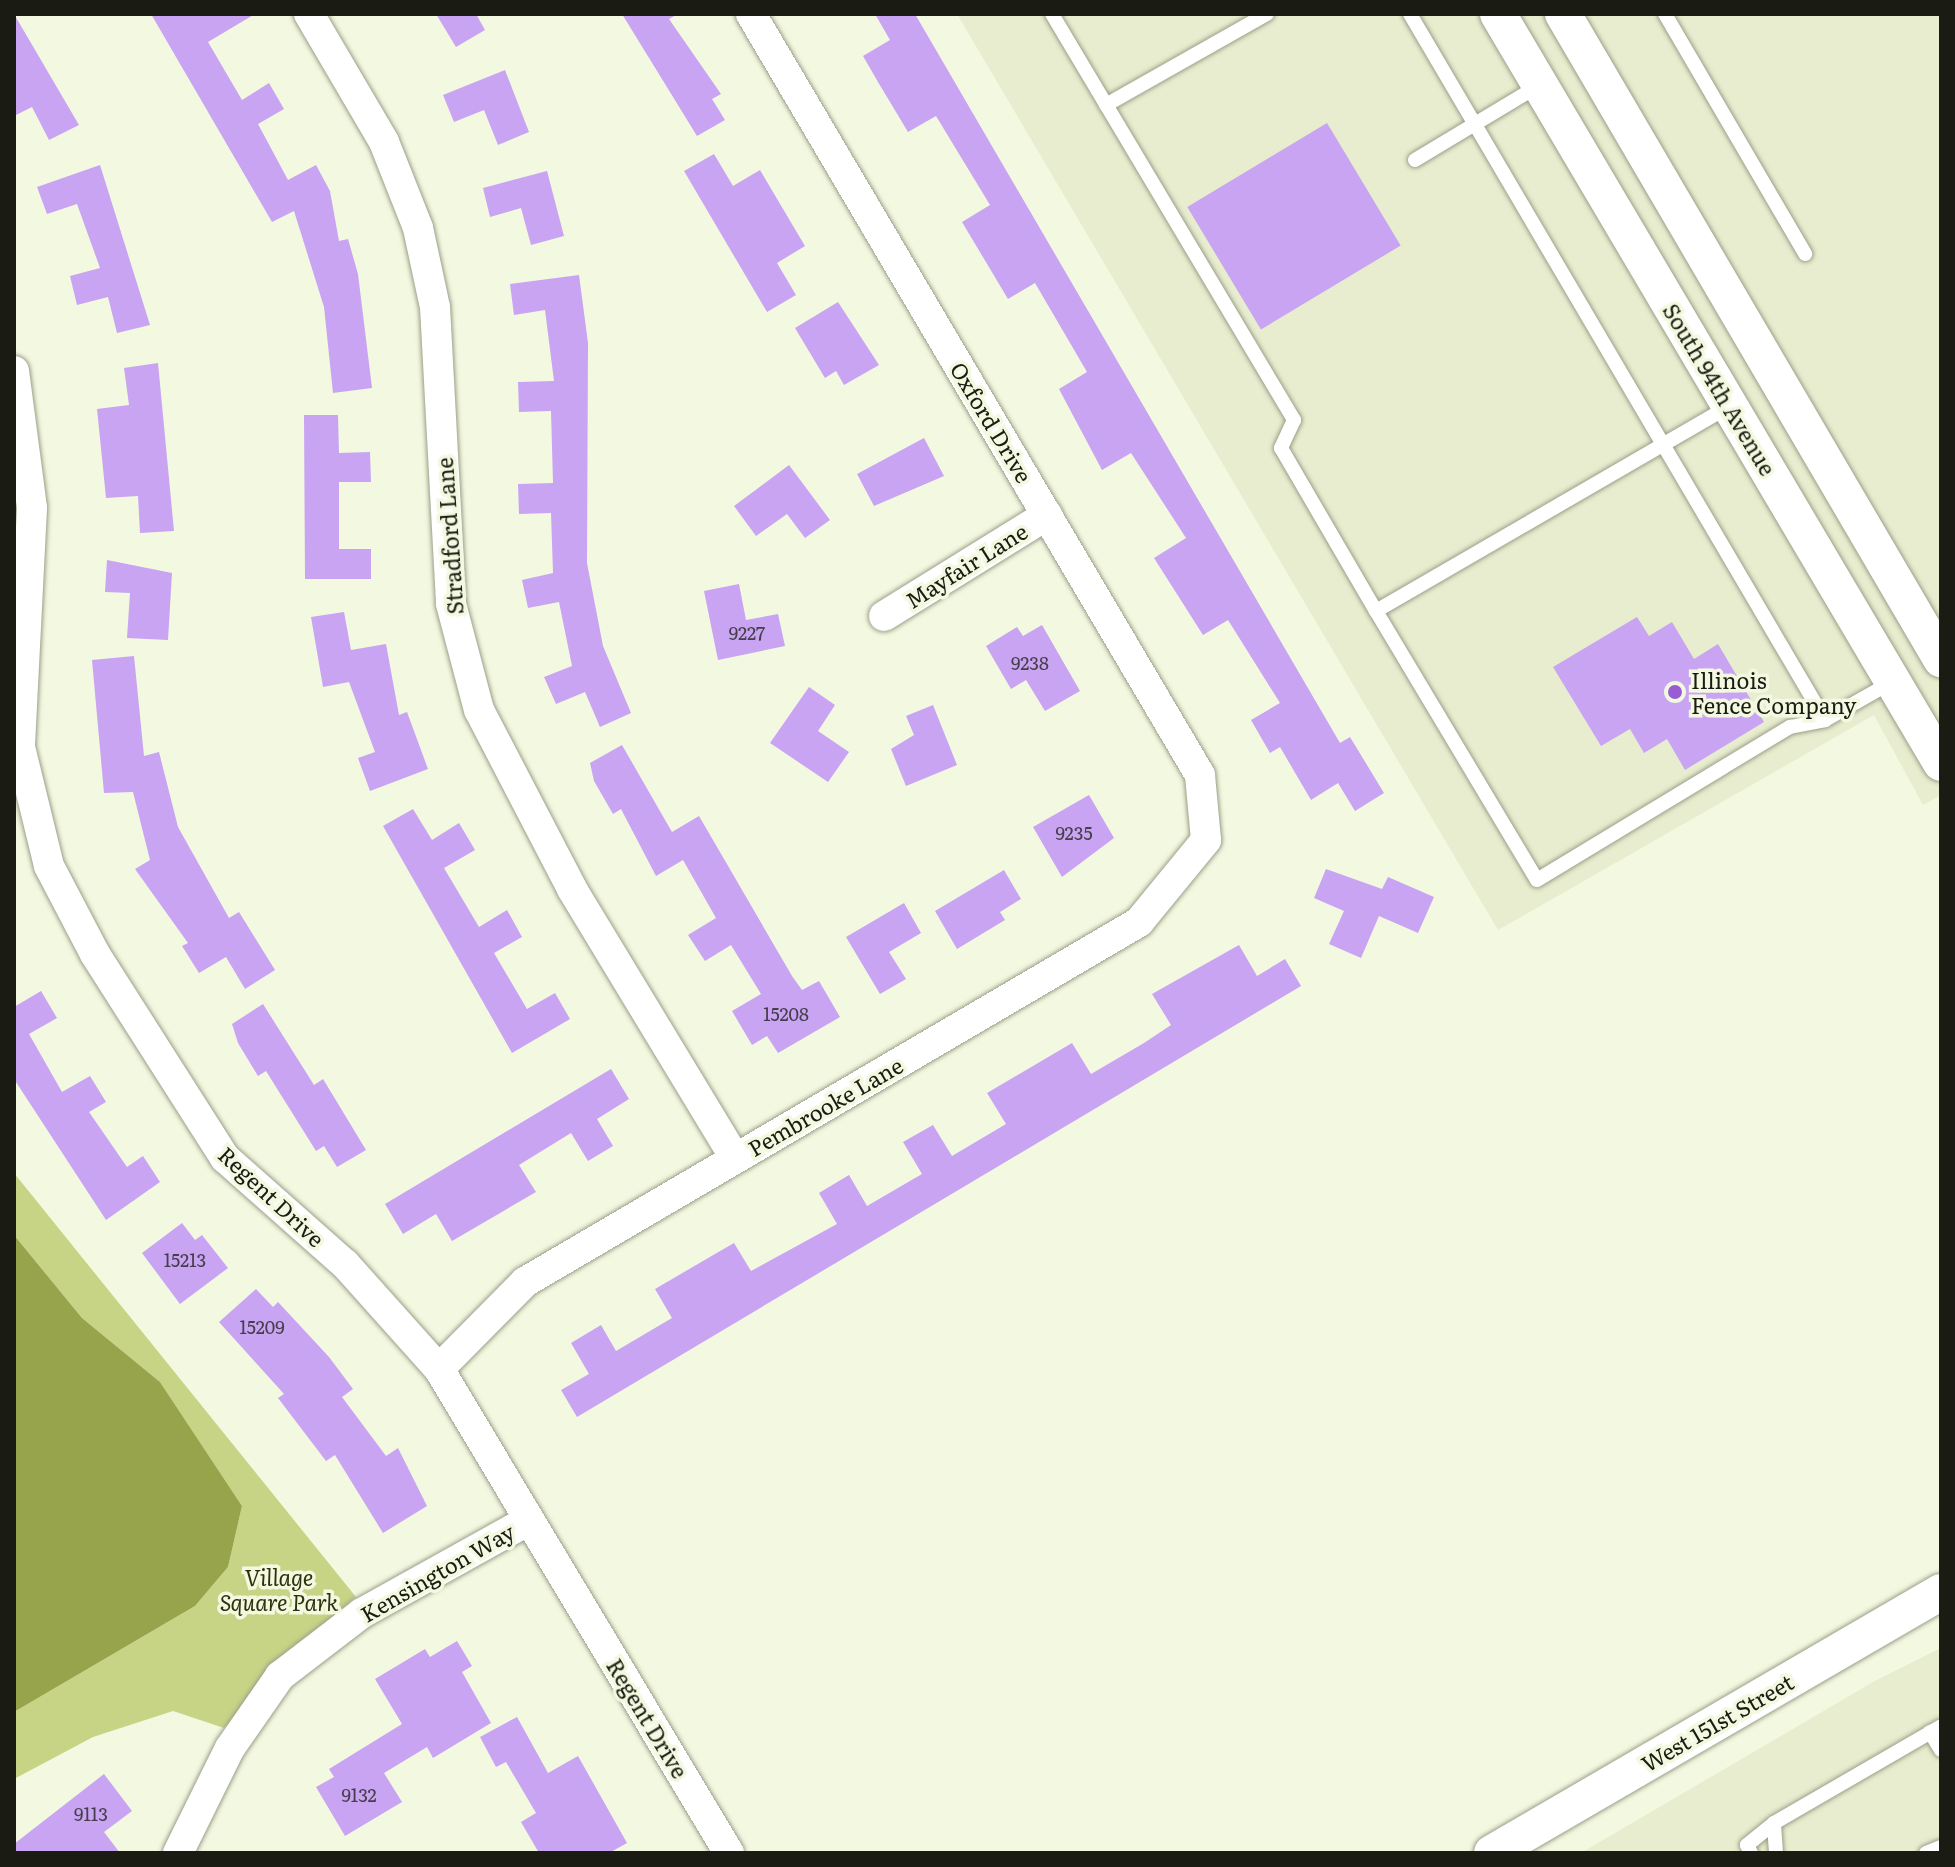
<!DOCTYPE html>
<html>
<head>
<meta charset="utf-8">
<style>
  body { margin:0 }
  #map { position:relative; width:1955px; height:1867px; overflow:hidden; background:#f3f8e0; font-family:Literata,serif }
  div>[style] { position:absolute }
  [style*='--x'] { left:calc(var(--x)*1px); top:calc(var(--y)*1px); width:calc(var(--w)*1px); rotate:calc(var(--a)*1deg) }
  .built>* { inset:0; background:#e7edce }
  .green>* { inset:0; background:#c7d486 }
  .water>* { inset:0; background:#97a44b }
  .building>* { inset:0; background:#c8a4f3; transform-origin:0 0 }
  .roads { filter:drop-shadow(0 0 2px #9b9f89) drop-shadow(0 0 2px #9b9f89) }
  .service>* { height:14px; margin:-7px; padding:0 7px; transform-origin:7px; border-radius:7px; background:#fff }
  .minor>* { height:30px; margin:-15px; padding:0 15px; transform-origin:15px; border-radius:15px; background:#fff }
  .tertiary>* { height:36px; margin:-18px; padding:0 18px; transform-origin:18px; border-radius:18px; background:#fff }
  .dots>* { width:22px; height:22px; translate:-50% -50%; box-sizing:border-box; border:4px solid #f3f8e0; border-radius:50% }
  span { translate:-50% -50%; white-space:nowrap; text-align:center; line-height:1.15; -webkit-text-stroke:7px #f3f8e0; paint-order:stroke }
  .number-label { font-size:18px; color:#463e4b }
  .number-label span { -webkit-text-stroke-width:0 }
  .street-label { font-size:22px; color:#1a1c13 }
  .poi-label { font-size:22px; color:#1a1c13 }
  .left { translate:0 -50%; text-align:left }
  .park-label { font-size:22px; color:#2d320c; font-style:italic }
  .frame { position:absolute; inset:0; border:16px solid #1a1c13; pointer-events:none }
</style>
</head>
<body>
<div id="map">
  <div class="built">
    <i style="clip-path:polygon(957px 14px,1941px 14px,1941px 795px,1923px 805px,1874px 715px,1498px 930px)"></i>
    <i style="clip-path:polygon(1941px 1648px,1941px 1853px,1581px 1853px,1873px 1682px)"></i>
  </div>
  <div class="green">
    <i style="clip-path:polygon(14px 1173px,356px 1597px,297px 1646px,224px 1728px,173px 1711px,93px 1737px,14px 1779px,14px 1712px,195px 1606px,228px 1567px,242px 1506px,160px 1382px,82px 1318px,14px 1235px)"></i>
  </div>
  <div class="water">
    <i style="clip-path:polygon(14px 1235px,82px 1318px,160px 1382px,242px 1506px,228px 1567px,195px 1606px,14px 1712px)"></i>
  </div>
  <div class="building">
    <i style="clip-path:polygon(14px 14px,79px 125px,49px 140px,32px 107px,14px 116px)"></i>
    <i style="clip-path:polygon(151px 14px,255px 14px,208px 42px,242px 100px,269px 83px,284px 109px,258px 124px,288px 180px,316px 165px,330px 191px,339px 241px,348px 239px,358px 274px,372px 388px,333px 393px,324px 307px,294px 211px,272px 222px)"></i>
    <i style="clip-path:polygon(436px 14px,476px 14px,485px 30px,456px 47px)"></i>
    <i style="clip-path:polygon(622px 14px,678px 14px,669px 19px,721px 94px,712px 99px,725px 120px,697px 136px)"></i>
    <i style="clip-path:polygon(875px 14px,915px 14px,1340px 743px,1350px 737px,1384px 793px,1355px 811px,1338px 783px,1311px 800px,1280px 747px,1270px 753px,1251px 720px,1280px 703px,1228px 620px,1203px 635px,1154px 558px,1186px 538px,1131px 453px,1102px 470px,1059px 389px,1087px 372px,1035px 283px,1008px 299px,962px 222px,990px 205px,936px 116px,908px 132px,878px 82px,863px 56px,890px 40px)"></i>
    <i style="clip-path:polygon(505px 70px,529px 132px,498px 145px,484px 110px,454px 122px,443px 95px)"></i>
    <i style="left:1327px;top:123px;width:143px;height:163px;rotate:59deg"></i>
    <i style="clip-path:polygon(714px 154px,733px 186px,760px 170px,805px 246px,777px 263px,796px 295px,767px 312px,684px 171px)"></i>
    <i style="clip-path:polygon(100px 165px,150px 325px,117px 333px,108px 297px,77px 305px,70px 276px,100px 268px,77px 204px,47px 214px,37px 187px)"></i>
    <i style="clip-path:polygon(547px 171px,564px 236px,531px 245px,521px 208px,490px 217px,483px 188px)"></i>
    <i style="clip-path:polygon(579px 275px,588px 343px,587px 563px,603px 646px,631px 713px,600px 727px,585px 692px,556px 704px,544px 677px,572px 666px,559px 602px,528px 608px,522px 580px,553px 573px,551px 513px,519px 514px,518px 484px,553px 483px,551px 411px,519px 412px,518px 382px,554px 381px,545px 310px,514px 315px,510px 284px)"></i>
    <i style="clip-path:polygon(838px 302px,879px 365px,844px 385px,836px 371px,825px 378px,795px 328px)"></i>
    <i style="clip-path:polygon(158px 363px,174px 531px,140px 533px,138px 496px,106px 498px,97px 409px,129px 405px,124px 368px)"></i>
    <i style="clip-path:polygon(304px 415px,338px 415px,339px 453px,370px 452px,371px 482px,339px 482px,339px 549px,371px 549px,371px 579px,305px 579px)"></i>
    <i style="clip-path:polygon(924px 438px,944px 476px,874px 506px,857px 474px)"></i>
    <i style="clip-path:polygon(789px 465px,830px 520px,805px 538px,787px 514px,756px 536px,734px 506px)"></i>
    <i style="clip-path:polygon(107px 560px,172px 573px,168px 640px,127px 638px,130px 593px,105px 592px)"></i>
    <i style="clip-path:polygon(739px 584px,746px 620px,778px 614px,785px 646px,718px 660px,704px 591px)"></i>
    <i style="clip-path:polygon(344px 612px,351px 650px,386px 644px,399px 715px,407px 712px,428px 769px,370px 791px,358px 758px,375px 752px,349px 682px,323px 687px,311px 617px)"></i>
    <i style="clip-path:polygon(1637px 617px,1649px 636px,1672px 622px,1694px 659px,1718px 644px,1764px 722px,1685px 770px,1667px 739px,1644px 753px,1630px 729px,1601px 746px,1553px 667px)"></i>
    <i style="clip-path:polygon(1042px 625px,1080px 691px,1045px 711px,1026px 680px,1011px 689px,986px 646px,1017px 627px,1023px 636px)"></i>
    <i style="clip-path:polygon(134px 656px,144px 756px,159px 752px,178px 827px,229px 918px,239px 912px,275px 970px,245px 989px,226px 957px,199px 973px,182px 946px,188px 943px,135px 869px,150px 860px,133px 792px,104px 793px,92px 660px)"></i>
    <i style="clip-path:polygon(809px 687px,835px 705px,818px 731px,849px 752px,828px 782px,770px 743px)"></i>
    <i style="clip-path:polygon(933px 705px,957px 765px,906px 786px,891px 749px,914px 735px,906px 716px)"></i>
    <i style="clip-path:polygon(622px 745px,672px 832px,699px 816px,792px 976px,802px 990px,819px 981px,840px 1017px,778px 1053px,767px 1036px,752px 1045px,732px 1011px,761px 994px,731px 945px,705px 961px,688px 935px,716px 918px,683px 860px,656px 876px,621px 809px,613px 814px,594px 781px,590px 763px)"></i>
    <i style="clip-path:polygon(1089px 795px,1114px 838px,1062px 877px,1033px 827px)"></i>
    <i style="clip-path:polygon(413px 809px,432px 840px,459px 823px,475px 850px,444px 868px,479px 927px,507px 910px,522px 937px,494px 953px,527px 1009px,555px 993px,570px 1019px,512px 1053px,383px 826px)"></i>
    <i style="clip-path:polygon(1326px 869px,1382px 889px,1388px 877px,1434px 897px,1418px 933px,1379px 916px,1361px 958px,1329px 944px,1344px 911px,1314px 898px)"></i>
    <i style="clip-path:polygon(1004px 870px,1021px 899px,1000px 912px,1005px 920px,957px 949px,935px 911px)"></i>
    <i style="clip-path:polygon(904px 903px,921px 933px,889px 952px,906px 979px,880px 994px,846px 937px)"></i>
    <i style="clip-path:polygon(1239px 945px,1257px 976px,1285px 959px,1301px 986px,577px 1417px,561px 1390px,589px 1374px,571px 1343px,601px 1325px,616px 1351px,672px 1318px,655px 1289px,715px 1254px,734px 1243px,751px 1271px,837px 1224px,819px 1193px,849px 1175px,867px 1206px,922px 1174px,903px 1142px,933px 1125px,952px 1156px,1006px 1124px,987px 1093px,1072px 1043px,1091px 1074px,1144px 1043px,1171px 1025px,1152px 994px)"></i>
    <i style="clip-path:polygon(41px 991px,57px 1018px,29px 1034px,62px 1092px,90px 1076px,106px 1102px,89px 1112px,127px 1167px,143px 1156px,160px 1182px,106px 1220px,14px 1079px,14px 1007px)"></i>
    <i style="clip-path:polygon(263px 1004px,314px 1085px,323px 1079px,366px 1150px,337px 1167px,324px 1146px,316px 1151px,266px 1071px,258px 1076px,238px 1043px,232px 1024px)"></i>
    <i style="clip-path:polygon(611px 1069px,629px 1099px,597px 1119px,613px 1146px,588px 1161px,571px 1133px,519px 1165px,536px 1192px,452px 1241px,436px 1214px,403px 1234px,385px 1204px)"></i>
    <i style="clip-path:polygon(182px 1223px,195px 1240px,202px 1235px,228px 1268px,180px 1304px,142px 1253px)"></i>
    <i style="clip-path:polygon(256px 1289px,273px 1307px,278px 1302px,329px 1357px,353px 1389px,342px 1397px,386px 1456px,398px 1448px,427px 1506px,383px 1533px,335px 1455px,326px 1461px,278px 1398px,284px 1394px,219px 1322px)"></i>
    <i style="clip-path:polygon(457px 1641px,472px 1666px,462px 1672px,491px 1723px,433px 1758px,427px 1747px,384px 1773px,402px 1802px,345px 1836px,316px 1787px,334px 1777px,329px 1769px,402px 1724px,375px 1679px,425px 1649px,430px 1657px)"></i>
    <i style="clip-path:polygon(517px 1717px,548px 1773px,578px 1756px,627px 1843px,609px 1853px,539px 1853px,521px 1822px,536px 1813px,506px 1762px,496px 1767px,480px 1737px)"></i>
    <i style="clip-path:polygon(104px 1774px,132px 1811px,104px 1832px,120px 1853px,14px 1853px,14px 1844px)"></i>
  </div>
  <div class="roads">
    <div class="service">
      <i style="--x:1052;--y:14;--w:473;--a:59.2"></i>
      <i style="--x:1294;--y:420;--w:31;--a:115"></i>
      <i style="--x:1281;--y:448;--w:189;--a:59.8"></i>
      <i style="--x:1376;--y:611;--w:409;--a:-30.1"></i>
      <i style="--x:1410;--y:14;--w:819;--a:59.55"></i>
      <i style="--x:1825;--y:720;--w:77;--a:-29.6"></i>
      <i style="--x:1665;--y:14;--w:278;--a:59.7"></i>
      <i style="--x:1106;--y:105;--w:185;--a:-29.5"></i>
      <i style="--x:1415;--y:160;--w:146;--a:-31"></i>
      <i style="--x:1376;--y:611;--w:313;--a:59.1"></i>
      <i style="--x:1537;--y:880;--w:296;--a:-31.2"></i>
      <i style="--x:1790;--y:727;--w:36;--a:-11"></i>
      <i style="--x:1930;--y:1732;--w:21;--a:59"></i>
      <i style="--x:1751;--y:1853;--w:9;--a:-117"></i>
      <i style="--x:1747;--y:1845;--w:35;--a:-39"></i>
      <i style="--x:1776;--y:1853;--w:30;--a:-94"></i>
      <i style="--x:1774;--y:1823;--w:193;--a:-30.1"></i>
      <i style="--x:1926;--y:1853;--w:16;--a:-22"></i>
    </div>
    <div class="minor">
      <i style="--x:309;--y:14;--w:148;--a:59.6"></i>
      <i style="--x:384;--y:142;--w:92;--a:68.4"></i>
      <i style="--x:418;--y:228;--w:81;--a:77.9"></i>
      <i style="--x:435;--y:307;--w:297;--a:86.9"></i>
      <i style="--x:451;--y:604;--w:110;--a:75.2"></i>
      <i style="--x:479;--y:710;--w:202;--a:62.5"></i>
      <i style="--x:572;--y:889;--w:315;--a:58.8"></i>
      <i style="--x:14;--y:371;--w:138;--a:82.5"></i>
      <i style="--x:32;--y:508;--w:239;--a:92.9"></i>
      <i style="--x:20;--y:747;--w:122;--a:76.3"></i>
      <i style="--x:49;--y:866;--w:99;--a:62.4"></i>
      <i style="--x:95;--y:954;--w:242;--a:57.5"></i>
      <i style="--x:225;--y:1158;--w:160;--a:41.5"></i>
      <i style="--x:345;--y:1264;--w:141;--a:48.2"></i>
      <i style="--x:439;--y:1369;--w:564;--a:59.07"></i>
      <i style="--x:884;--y:616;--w:192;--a:-31.8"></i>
      <i style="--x:439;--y:1369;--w:122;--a:-45.3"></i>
      <i style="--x:525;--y:1282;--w:712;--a:-30.38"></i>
      <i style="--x:1139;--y:922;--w:106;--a:-50.7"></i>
      <i style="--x:1206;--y:840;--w:65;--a:-95.3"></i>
      <i style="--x:1200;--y:775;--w:884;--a:-120.54"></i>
      <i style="--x:178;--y:1853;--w:117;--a:-63.7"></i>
      <i style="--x:230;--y:1748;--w:88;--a:-55.2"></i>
      <i style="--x:280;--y:1676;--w:103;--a:-37.5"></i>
      <i style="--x:362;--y:1613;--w:191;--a:-29.1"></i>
    </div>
    <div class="tertiary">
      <i style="--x:1498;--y:14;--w:870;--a:59.4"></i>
      <i style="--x:1563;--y:14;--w:748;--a:59.63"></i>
      <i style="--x:1492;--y:1853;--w:519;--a:-30.17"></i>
    </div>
  </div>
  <div class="dots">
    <i style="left:1675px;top:692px;background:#985cd3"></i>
  </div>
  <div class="number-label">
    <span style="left:747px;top:633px">9227</span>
    <span style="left:1030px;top:663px">9238</span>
    <span style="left:1074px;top:833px">9235</span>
    <span style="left:786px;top:1014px">15208</span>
    <span style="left:185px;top:1260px">15213</span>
    <span style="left:262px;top:1327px">15209</span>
    <span style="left:359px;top:1795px">9132</span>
    <span style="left:91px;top:1814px">9113</span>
  </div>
  <div class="street-label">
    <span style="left:1720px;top:389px;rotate:59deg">South 94th Avenue</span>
    <span style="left:992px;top:422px;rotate:59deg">Oxford Drive</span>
    <span style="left:449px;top:536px;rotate:-94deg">Stradford Lane</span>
    <span style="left:966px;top:565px;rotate:-32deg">Mayfair Lane</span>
    <span style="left:825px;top:1106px;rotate:-30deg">Pembrooke Lane</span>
    <span style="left:272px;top:1196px;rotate:43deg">Regent Drive</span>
    <span style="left:437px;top:1572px;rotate:-30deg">Kensington Way</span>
    <span style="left:648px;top:1718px;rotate:59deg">Regent Drive</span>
    <span style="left:1717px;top:1722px;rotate:-30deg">West 151st Street</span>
  </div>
  <div class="poi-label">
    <span class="left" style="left:1691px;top:692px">Illinois<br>Fence Company</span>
  </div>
  <div class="park-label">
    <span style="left:279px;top:1589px">Village<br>Square Park</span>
  </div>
  <div class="frame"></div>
</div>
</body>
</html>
